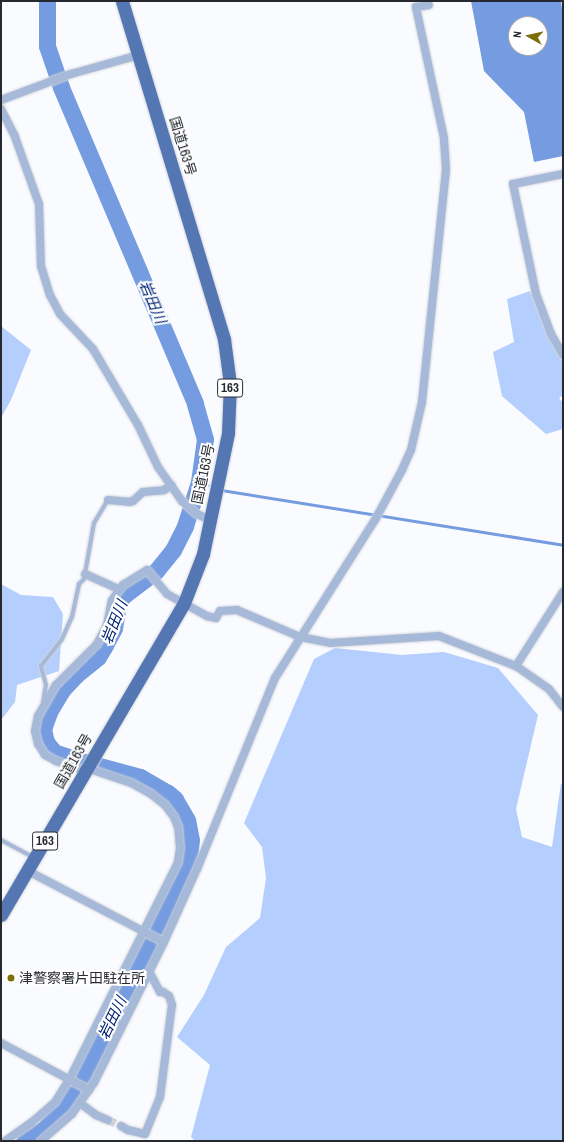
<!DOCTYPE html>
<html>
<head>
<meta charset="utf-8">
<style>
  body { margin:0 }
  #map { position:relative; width:564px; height:1142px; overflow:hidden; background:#f9fbff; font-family:"Archivo Narrow","Noto Sans JP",sans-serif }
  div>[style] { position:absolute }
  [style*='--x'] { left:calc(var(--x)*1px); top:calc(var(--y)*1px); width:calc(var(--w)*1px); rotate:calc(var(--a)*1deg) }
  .green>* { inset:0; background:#b4cefd }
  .water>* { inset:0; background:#759ce1 }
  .stream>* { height:3px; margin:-1.5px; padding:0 1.5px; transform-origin:1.5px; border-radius:1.5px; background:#759ce1 }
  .river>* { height:17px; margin:-8.5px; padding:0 8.5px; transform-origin:8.5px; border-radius:8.5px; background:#759ce1 }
  .minor-tunnel>* { height:8px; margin-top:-4px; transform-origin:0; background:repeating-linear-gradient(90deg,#cfd1d6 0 8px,transparent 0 12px) }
  .roads { filter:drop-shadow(0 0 1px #d3d5da) drop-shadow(0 0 1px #d3d5da) }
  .service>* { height:4px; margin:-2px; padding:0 2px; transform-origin:2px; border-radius:2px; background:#a7b9d9 }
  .minor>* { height:8px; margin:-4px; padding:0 4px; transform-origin:4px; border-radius:4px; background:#a7b9d9 }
  .trunk>* { height:13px; margin:-6.5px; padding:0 6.5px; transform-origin:6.5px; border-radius:6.5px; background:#5476b2 }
  .dots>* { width:11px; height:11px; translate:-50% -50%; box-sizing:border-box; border:2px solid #fff; border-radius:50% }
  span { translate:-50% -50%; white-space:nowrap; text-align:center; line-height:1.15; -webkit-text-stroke:4px #fff; paint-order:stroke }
  .shield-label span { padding:1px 3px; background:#fff; border:1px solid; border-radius:3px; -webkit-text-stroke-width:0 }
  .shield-label { font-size:13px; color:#262930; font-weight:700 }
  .street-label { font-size:14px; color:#262930 }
  .poi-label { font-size:14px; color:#262930 }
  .left { translate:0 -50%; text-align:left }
  .water-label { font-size:15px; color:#002473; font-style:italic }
  .frame { position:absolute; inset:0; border:2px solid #262930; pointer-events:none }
  .north { position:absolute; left:508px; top:16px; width:40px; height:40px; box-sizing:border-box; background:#fff; border:1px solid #a8a9ac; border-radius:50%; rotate:278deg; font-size:11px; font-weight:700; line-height:16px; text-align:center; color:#262930 }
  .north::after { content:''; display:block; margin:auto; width:14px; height:18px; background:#7b6e0b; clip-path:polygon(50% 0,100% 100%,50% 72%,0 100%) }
</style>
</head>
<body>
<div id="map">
  <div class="green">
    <i style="clip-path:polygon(530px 291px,547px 334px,563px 363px,563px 395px,559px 398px,563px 403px,563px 429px,546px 434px,502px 396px,493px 352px,514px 342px,507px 299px)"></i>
    <i style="clip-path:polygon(1px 326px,31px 350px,11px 400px,1px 418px)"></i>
    <i style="clip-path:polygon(1px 584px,21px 595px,53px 597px,63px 614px,59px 671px,17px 685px,15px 702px,1px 720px)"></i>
    <i style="clip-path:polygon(335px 648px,402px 655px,444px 652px,498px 668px,538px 715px,516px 809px,522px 837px,552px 847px,561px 783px,563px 786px,563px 1141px,195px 1141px,191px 1137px,210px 1065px,177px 1037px,204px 995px,226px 947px,260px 918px,266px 878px,262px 847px,244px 823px,314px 659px)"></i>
  </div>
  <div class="water">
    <i style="clip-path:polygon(evenodd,471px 1px,561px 1px,563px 16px,563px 156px,534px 162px,524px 112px,484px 71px,471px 1px,516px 24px,540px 24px,540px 48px,516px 48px,516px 24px)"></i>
  </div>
  <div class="stream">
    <i style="--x:199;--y:482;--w:9;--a:18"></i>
    <i style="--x:221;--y:490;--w:346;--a:9.1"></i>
  </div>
  <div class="river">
    <i style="--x:24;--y:1141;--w:23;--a:-31"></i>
    <i style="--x:44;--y:1129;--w:28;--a:-48"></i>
    <i style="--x:63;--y:1108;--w:34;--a:-56"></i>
    <i style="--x:82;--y:1080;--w:244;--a:-64"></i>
    <i style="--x:189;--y:861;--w:21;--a:-85"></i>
    <i style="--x:191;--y:840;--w:20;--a:-101"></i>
    <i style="--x:187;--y:820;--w:24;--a:-120"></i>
    <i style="--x:175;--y:799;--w:9;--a:-139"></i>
    <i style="--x:168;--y:793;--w:32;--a:-150"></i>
    <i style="--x:140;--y:777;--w:61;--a:-164.8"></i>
    <i style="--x:81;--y:761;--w:28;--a:-162"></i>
    <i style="--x:54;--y:752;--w:13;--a:-129"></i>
    <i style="--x:46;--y:742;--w:13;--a:-103"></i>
    <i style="--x:43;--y:729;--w:20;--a:-70"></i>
    <i style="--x:50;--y:710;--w:23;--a:-59"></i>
    <i style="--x:62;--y:690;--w:21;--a:-47"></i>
    <i style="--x:76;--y:675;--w:28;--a:-39"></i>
    <i style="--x:98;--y:657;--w:12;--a:-59"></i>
    <i style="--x:104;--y:647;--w:21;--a:-62"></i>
    <i style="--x:114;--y:628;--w:23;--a:-80"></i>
    <i style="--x:118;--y:605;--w:10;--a:-61"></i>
    <i style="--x:123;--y:596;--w:41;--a:-37.1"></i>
    <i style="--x:156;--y:571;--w:27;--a:-51"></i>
    <i style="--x:173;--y:550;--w:27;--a:-63"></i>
    <i style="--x:185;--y:526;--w:46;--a:-72.3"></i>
    <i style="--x:199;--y:482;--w:43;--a:-82.1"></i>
    <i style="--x:205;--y:439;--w:37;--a:-106"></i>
    <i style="--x:195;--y:403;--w:343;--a:-113"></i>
    <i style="--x:61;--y:87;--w:43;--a:-108.9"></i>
    <i style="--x:47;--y:46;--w:45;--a:-90"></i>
  </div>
  <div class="minor-tunnel">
    <i style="--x:108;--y:1120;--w:14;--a:25"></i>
  </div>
  <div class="roads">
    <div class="service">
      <i style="--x:43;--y:703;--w:18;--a:-81"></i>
      <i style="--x:46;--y:685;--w:20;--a:-105"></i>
      <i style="--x:41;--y:666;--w:34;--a:-52"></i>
      <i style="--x:62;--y:639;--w:24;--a:-66"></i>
      <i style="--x:72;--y:617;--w:34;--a:-78"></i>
      <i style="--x:79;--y:584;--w:7;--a:-45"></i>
      <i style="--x:84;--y:579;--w:57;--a:-79.9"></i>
      <i style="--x:94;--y:523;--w:27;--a:-59"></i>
      <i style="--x:1;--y:840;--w:36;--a:28"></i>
    </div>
    <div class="minor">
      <i style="--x:1;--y:100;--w:75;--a:-20.4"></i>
      <i style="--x:71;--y:74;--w:71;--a:-15.6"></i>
      <i style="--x:1;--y:109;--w:31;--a:63"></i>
      <i style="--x:15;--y:137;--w:71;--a:70.3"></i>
      <i style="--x:39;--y:204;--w:62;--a:88.2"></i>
      <i style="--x:41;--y:266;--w:30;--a:73"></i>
      <i style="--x:50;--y:295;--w:21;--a:62"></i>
      <i style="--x:60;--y:314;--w:48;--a:46.7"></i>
      <i style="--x:93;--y:349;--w:88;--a:59.4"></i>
      <i style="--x:138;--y:425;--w:47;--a:64.5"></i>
      <i style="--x:158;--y:467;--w:42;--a:54.8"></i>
      <i style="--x:182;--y:501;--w:20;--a:41"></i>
      <i style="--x:197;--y:514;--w:14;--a:25"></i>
      <i style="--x:563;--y:174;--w:51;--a:168.7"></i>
      <i style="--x:513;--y:184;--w:112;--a:78.2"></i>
      <i style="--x:536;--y:294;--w:43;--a:69.4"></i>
      <i style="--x:551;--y:334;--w:24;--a:60"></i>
      <i style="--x:108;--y:500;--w:21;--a:5"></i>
      <i style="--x:129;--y:502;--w:4;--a:-14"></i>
      <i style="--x:133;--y:501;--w:13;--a:-42"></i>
      <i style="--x:143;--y:492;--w:21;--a:-5"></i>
      <i style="--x:164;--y:490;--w:9;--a:-32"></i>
      <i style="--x:85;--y:574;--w:37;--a:24"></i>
      <i style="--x:516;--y:666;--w:88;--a:-57.6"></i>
      <i style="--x:85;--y:771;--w:31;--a:-161"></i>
      <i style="--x:56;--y:761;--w:13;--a:-151"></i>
      <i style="--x:45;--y:755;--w:13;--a:-122"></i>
      <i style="--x:38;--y:744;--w:13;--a:-103"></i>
      <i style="--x:35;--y:731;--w:15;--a:-79"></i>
      <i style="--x:38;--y:716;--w:36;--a:-60"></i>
      <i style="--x:56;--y:685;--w:58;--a:-45"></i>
      <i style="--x:97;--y:644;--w:21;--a:-62"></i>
      <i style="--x:107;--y:625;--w:25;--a:-79"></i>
      <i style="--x:112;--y:600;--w:19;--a:-54"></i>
      <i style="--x:123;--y:585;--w:28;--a:-32"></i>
      <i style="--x:147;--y:570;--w:31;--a:50"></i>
      <i style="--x:167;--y:594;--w:46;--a:28.8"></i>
      <i style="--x:207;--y:616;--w:9;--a:13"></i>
      <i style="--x:216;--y:618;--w:8;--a:-60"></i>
      <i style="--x:220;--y:611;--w:17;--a:-3"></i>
      <i style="--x:237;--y:610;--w:69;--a:23.2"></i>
      <i style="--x:300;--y:637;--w:31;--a:11"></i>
      <i style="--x:330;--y:643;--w:109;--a:-3.7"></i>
      <i style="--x:439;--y:636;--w:83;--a:21.3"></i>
      <i style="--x:516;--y:666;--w:40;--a:34.9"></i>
      <i style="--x:549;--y:689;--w:23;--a:52"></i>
      <i style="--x:28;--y:871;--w:153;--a:27.6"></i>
      <i style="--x:1;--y:1043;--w:100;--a:28.1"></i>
      <i style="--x:80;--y:1103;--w:20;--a:37"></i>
      <i style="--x:96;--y:1115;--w:13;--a:23"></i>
      <i style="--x:121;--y:1126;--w:8;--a:30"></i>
      <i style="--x:128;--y:1130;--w:17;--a:13"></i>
      <i style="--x:145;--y:1134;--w:40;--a:-68"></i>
      <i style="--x:160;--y:1097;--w:93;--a:-82.6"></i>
      <i style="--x:172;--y:1005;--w:9;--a:-108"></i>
      <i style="--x:169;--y:996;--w:7;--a:-146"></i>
      <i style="--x:163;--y:992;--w:3;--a:180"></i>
      <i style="--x:160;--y:992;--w:19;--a:-118"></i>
      <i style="--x:151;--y:975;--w:3;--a:-162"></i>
      <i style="--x:5;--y:1141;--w:32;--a:-35"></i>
      <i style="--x:31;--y:1123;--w:32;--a:-41"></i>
      <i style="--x:55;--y:1102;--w:28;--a:-58"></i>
      <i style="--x:70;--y:1078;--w:241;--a:-63.4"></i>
      <i style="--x:178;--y:862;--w:14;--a:-82"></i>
      <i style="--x:180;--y:848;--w:21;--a:-95"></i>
      <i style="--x:178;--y:827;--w:11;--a:-112"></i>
      <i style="--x:174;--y:817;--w:15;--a:-127"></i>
      <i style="--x:165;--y:805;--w:18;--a:-142"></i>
      <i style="--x:151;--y:794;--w:23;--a:-151"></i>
      <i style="--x:131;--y:783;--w:46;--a:-161.2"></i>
      <i style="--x:41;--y:1141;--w:41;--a:-41.1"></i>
      <i style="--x:72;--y:1114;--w:38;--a:-55"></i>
      <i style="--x:94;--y:1083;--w:157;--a:-63.6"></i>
      <i style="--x:164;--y:942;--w:80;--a:-65.7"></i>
      <i style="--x:197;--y:869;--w:206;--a:-67.8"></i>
      <i style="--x:275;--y:678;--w:187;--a:-57.7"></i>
      <i style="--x:375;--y:520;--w:57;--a:-61.6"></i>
      <i style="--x:402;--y:470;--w:22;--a:-66"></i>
      <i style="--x:411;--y:450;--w:49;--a:-77.1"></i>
      <i style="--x:422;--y:402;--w:234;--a:-84.1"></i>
      <i style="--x:446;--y:169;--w:31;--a:-94"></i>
      <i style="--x:444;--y:138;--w:134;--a:-102.1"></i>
      <i style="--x:416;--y:7;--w:13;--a:-9"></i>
    </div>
    <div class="trunk">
      <i style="--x:1;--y:915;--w:362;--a:-59.6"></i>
      <i style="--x:184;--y:603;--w:53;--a:-68.8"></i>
      <i style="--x:203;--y:554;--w:124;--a:-78.3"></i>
      <i style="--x:228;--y:433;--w:49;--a:-87.7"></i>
      <i style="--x:230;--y:384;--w:45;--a:-97.6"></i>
      <i style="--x:224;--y:339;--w:353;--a:-106.8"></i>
    </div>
  </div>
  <div class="dots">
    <i style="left:11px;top:978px;background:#7b6e0b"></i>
  </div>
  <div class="shield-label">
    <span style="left:230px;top:388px">163</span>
    <span style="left:45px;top:841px">163</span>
  </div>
  <div class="street-label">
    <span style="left:183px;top:146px;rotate:73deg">国道163号</span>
    <span style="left:203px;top:474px;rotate:-78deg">国道163号</span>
    <span style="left:73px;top:761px;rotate:-60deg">国道163号</span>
  </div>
  <div class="poi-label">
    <span class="left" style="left:19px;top:978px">津警察署片田駐在所</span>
  </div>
  <div class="water-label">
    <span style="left:153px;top:302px;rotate:67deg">岩田川</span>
    <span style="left:114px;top:622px;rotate:-68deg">岩田川</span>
    <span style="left:112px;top:1018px;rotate:-64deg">岩田川</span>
  </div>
  <div class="frame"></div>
  <div class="north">N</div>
</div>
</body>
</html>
